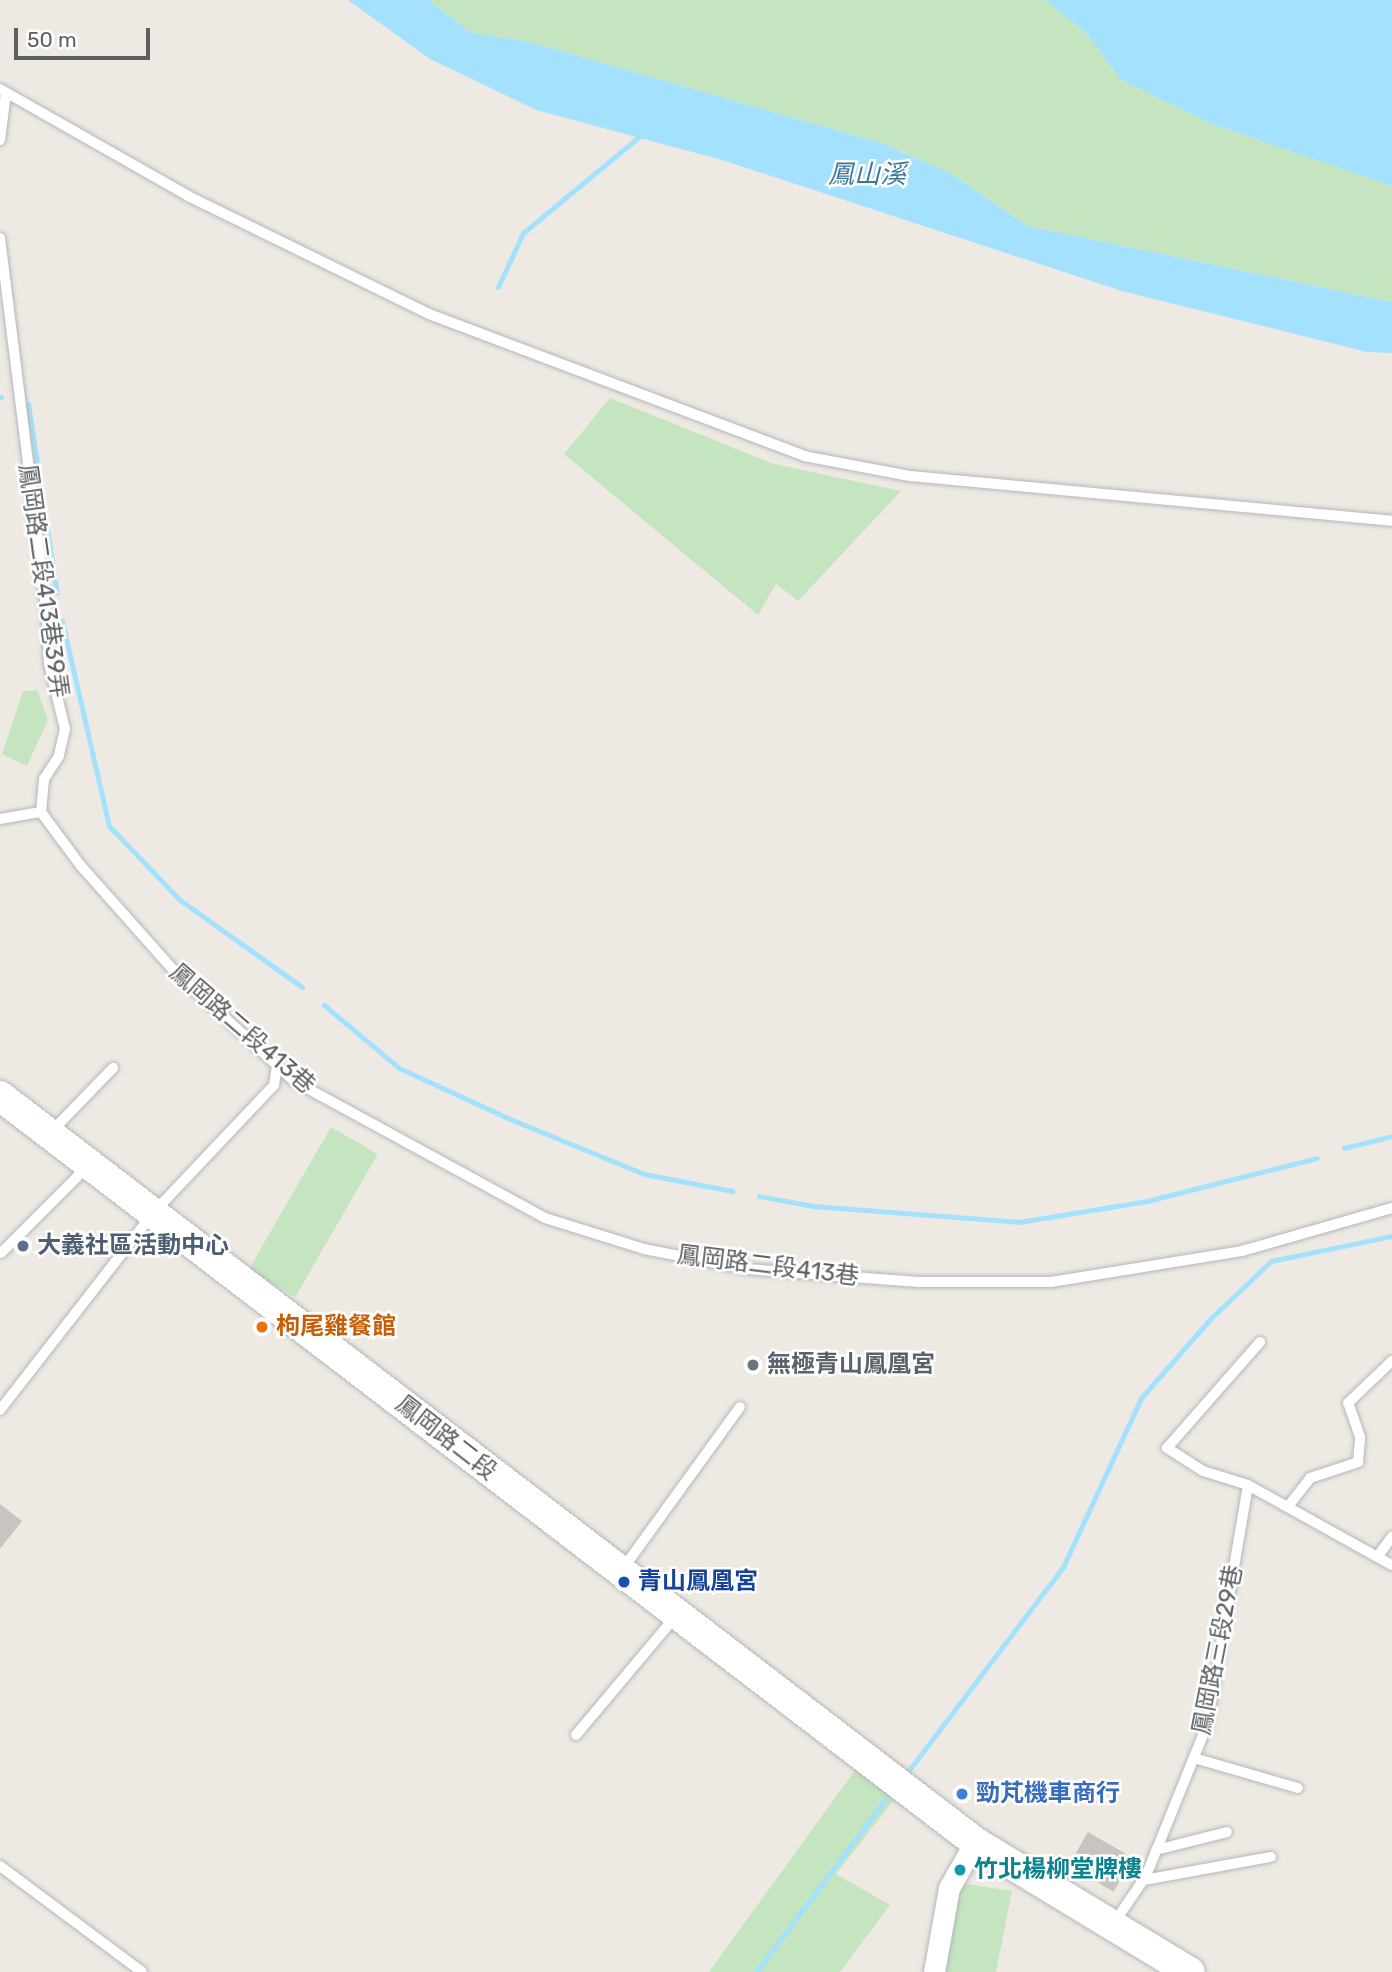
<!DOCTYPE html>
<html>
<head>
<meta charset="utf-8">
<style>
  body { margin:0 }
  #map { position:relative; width:1392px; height:1972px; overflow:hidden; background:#eeeae3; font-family:Rubik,"Noto Sans TC",sans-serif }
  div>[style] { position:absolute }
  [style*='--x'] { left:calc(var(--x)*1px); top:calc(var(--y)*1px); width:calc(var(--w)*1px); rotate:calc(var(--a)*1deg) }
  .green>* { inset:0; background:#c4e5c0; transform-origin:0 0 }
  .water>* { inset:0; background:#a4e1fd }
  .stream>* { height:5px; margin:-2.5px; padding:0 2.5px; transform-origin:2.5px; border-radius:2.5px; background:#a4e1fd }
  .building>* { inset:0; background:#c8c5c0; transform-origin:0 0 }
  .roads { filter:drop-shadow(0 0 2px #b4b7ba) drop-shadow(0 0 2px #b4b7ba) }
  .lane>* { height:10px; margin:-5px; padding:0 5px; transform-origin:5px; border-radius:5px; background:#fff }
  .street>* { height:21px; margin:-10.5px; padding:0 10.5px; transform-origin:10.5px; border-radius:10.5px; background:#fff }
  .secondary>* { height:30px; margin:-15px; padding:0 15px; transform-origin:15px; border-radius:15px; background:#fff }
  .dots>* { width:19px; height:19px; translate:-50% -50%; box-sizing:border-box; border:4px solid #fff; border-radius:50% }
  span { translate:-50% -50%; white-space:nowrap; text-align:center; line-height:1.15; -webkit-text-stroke:5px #fff; paint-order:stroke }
  .street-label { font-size:24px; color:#5b6063 }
  .service-label { font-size:24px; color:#4e5e75; font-weight:700 }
  .left { translate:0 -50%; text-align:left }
  .food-label { font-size:24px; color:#c56008; font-weight:700 }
  .worship-label { font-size:24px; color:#5b616d; font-weight:700 }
  .transit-label { font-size:24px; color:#164399; font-weight:700 }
  .shop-label { font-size:24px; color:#366cbe; font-weight:700 }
  .culture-label { font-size:24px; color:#0d838f; font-weight:700 }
  .water-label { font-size:26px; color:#3b779d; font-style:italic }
  .scale { position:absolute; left:14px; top:28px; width:136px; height:32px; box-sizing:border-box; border:4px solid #5b6063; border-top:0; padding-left:9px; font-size:21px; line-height:24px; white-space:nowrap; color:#5b6063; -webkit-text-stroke:5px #fff; paint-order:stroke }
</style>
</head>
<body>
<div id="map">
  <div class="green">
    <i style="clip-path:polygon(428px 0,1046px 0,1086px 33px,1121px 80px,1212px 124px,1392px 186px,1392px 302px,1028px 226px,950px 173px,884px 144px,530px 42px,472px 33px)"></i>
    <i style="clip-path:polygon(610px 398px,774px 464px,901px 491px,798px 601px,776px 584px,758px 615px,564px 454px)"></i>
    <i style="clip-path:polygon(37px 690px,48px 720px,27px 766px,2px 754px,23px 691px)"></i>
    <i style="left:331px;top:1127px;width:54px;height:165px;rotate:30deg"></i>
    <i style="clip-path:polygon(856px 1769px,897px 1796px,836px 1874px,890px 1905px,840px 1972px,709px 1972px)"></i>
    <i style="clip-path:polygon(959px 1883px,1012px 1891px,996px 1972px,944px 1972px)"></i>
  </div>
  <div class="water">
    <i style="clip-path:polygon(348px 0,428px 0,472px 33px,530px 42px,884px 144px,950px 173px,1028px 226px,1392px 302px,1392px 353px,1367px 352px,1122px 291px,722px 160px,536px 110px,430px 59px)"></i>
    <i style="clip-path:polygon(1046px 0,1392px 0,1392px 186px,1212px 124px,1121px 80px,1086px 33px)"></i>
  </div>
  <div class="stream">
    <i style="--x:498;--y:287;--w:60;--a:-65.2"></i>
    <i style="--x:523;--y:233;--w:153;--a:-39.7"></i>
    <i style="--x:0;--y:397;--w:1;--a:0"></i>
    <i style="--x:28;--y:404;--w:191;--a:81.3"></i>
    <i style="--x:62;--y:621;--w:210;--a:77.1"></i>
    <i style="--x:109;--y:826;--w:103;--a:46.2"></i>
    <i style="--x:180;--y:900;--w:150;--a:35.5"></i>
    <i style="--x:324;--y:1005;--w:98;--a:40"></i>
    <i style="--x:399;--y:1068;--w:122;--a:24.7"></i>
    <i style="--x:510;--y:1119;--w:145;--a:22.3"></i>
    <i style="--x:644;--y:1174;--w:90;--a:10.9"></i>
    <i style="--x:1344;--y:1148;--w:49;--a:-14"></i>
    <i style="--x:759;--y:1196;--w:55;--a:10.5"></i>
    <i style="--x:813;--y:1206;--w:207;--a:4.4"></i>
    <i style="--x:1019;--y:1222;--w:130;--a:-9.3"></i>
    <i style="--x:1147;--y:1201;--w:175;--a:-14.2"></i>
    <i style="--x:909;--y:1770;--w:255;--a:-52.8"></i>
    <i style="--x:1063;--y:1567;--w:186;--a:-65.2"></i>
    <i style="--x:1141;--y:1398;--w:106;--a:-48.8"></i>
    <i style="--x:1211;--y:1318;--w:83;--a:-43.5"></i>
    <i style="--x:1271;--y:1261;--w:124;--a:-11.7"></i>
    <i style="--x:756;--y:1972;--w:215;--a:-53.1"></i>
  </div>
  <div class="building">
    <i style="clip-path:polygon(0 1504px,22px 1521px,0 1549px)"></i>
    <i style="left:1088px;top:1832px;width:52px;height:39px;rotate:30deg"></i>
  </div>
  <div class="roads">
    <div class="lane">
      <i style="--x:0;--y:89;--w:216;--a:29.6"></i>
      <i style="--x:188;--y:196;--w:268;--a:26.1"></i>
      <i style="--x:429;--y:314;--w:401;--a:20.7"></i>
      <i style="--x:804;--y:456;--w:108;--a:10.7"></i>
      <i style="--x:910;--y:476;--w:484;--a:5.3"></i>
      <i style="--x:0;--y:140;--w:47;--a:-82.7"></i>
      <i style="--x:0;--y:238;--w:379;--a:82.9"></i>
      <i style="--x:47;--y:614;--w:49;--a:87.7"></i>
      <i style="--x:49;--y:663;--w:68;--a:76.4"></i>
      <i style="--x:65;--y:729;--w:28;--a:103"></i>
      <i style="--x:59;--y:756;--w:27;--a:123"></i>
      <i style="--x:44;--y:779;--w:33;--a:95"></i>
      <i style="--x:41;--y:812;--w:67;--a:53.5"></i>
      <i style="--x:81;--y:866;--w:142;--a:48.4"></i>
      <i style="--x:175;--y:972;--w:161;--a:42.5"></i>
      <i style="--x:294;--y:1081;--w:286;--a:28.6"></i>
      <i style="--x:545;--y:1218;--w:104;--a:17.4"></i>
      <i style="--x:644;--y:1249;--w:105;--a:11"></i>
      <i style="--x:747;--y:1269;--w:172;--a:4.3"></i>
      <i style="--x:919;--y:1282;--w:132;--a:0"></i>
      <i style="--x:1051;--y:1282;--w:193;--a:-9.2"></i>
      <i style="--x:1242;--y:1251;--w:156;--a:-16"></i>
      <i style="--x:0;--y:819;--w:42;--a:-9.7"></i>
      <i style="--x:52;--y:1131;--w:88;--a:-45.9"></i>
      <i style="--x:1;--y:1253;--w:123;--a:-45"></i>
      <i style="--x:0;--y:1410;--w:251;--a:-52.1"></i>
      <i style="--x:154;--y:1212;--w:175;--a:-46.6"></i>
      <i style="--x:274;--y:1085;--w:19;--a:-81"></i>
      <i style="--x:1248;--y:1485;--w:47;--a:-162.7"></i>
      <i style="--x:1203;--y:1471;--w:43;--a:-147.4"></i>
      <i style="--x:1167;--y:1448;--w:141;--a:-48.7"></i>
      <i style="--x:1290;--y:1504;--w:33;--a:-52"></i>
      <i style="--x:1310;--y:1478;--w:51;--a:-18.4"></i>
      <i style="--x:1358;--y:1462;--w:25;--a:-85"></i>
      <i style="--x:1360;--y:1437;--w:36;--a:-109"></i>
      <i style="--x:1348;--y:1403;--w:61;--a:-43.7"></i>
      <i style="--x:1378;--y:1556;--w:24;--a:-54"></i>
      <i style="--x:622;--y:1570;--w:201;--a:-54.1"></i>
      <i style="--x:576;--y:1735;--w:154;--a:-50"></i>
      <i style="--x:1194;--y:1758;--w:108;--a:16.1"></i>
      <i style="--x:1156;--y:1850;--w:73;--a:-14.2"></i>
      <i style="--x:0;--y:1866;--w:177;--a:36.7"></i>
      <i style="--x:1144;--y:1880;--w:129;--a:-10.3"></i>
      <i style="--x:1114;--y:1923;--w:57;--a:-55.8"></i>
      <i style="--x:1146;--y:1876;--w:163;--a:-68"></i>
      <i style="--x:1207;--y:1725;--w:243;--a:-80.3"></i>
      <i style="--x:1248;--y:1485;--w:165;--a:29.1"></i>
    </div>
    <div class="street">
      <i style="--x:934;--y:1972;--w:85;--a:-79.9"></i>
      <i style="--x:949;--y:1888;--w:53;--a:-60.5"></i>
    </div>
    <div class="secondary">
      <i style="--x:0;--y:1096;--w:1228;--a:37.42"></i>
      <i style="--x:975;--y:1842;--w:251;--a:31.2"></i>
    </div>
  </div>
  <div class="dots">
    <i style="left:23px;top:1246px;background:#5c6f8a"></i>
    <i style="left:262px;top:1327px;background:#e8710a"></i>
    <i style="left:753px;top:1365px;background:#6b7280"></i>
    <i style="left:624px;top:1582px;background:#1a4fb4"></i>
    <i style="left:962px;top:1794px;background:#3f7fe0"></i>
    <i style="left:960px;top:1870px;background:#0f9aa8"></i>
  </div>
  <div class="street-label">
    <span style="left:43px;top:581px;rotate:82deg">鳳岡路二段413巷39弄</span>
    <span style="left:242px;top:1029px;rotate:41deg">鳳岡路二段413巷</span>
    <span style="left:768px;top:1266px;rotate:7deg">鳳岡路二段413巷</span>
    <span style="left:446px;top:1438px;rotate:38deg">鳳岡路二段</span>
    <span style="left:1218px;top:1650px;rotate:-79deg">鳳岡路三段29巷</span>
  </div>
  <div class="service-label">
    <span class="left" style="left:37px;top:1246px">大義社區活動中心</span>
  </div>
  <div class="food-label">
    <span class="left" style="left:276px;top:1327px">枸尾雞餐館</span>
  </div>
  <div class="worship-label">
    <span class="left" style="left:767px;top:1365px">無極青山鳳凰宮</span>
  </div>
  <div class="transit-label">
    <span class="left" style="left:638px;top:1582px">青山鳳凰宮</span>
  </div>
  <div class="shop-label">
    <span class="left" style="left:976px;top:1794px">勁芃機車商行</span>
  </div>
  <div class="culture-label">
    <span class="left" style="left:974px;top:1870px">竹北楊柳堂牌樓</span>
  </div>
  <div class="water-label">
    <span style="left:867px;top:175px">鳳山溪</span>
  </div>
  <div class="scale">50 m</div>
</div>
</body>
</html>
